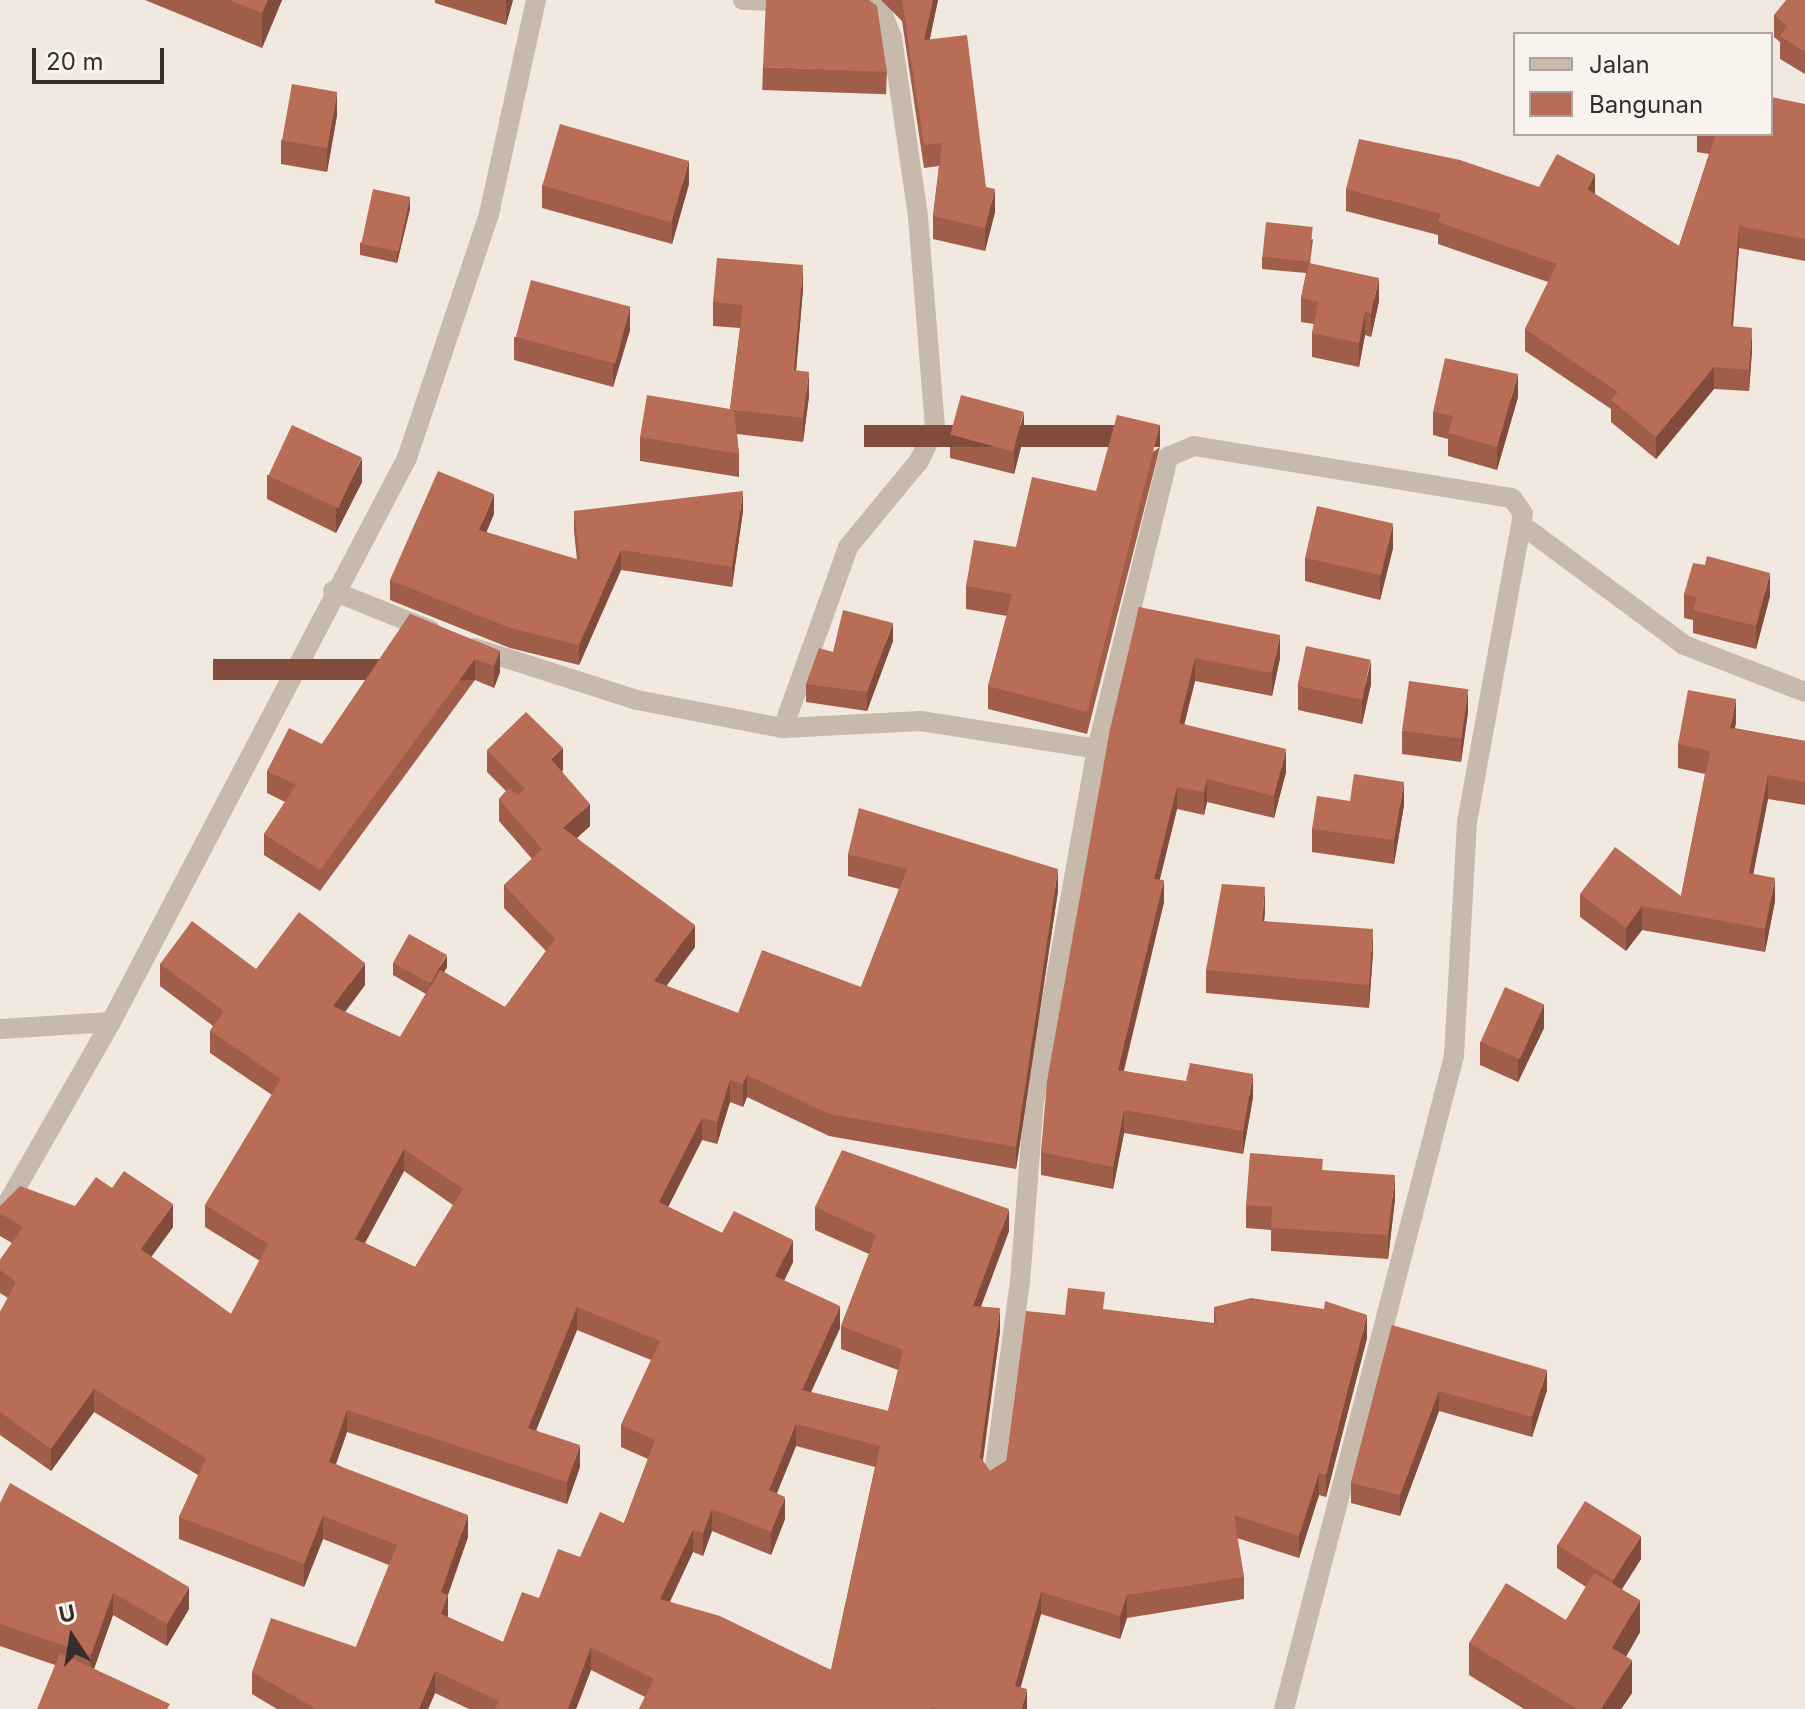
<!DOCTYPE html>
<html>
<head>
<meta charset="utf-8">
<style>
  body { margin:0 }
  #map { position:relative; width:1805px; height:1709px; overflow:hidden; background:#f1e9e0; font-family:Inter,sans-serif }
  div>[style] { position:absolute }
  [style*='--x'] { left:calc(var(--x)*1px); top:calc(var(--y)*1px); width:calc(var(--w)*1px); rotate:calc(var(--a)*1deg) }
  .street>* { height:20px; margin:-10px; padding:0 10px; transform-origin:10px; border-radius:10px; background:#c8b9ad }
  .wall>* { inset:0; background:#9f5d4a; transform-origin:0 0 }
  .shaded-wall>* { inset:0; background:#824c3c; transform-origin:0 0 }
  .building>* { inset:0; background:#b96c56; transform-origin:0 0 }
  span { translate:-50% -50%; white-space:nowrap; text-align:center; line-height:1.15; -webkit-text-stroke:6px #f8f3ec; paint-order:stroke }
  .legend { position:absolute; left:1513px; top:32px; width:260px; height:104px; box-sizing:border-box; background:#f8f3ec; border:2px solid #aba49f; margin:0; padding:10px 14px; list-style:none; font-size:24px; color:#372e2b }
  .legend li { display:flex; align-items:center; gap:16px; height:40px }
  .legend b { width:40px; border:2px solid #aba49f }
  .north { position:absolute; left:32px; top:1597px; width:80px; height:80px; -webkit-text-stroke:6px #f8f3ec; paint-order:stroke; rotate:348deg; font-size:22px; font-weight:700; line-height:32px; text-align:center; color:#372e2b }
  .north::after { content:''; display:block; margin:auto; width:28px; height:36px; background:#372e2b; clip-path:polygon(50% 0,100% 100%,50% 72%,0 100%) }
  .scale { position:absolute; left:32px; top:48px; width:132px; height:36px; box-sizing:border-box; border:4px solid #372e2b; border-top:0; padding-left:10px; font-size:24px; line-height:28px; white-space:nowrap; color:#372e2b; -webkit-text-stroke:6px #f8f3ec; paint-order:stroke }
</style>
</head>
<body>
<div id="map">
  <div class="street">
    <i style="--x:743;--y:0;--w:48;--a:1.2"></i>
    <i style="--x:1522;--y:525;--w:202;--a:36.5"></i>
    <i style="--x:1684;--y:645;--w:130;--a:21.2"></i>
    <i style="--x:333;--y:591;--w:105;--a:21.9"></i>
    <i style="--x:474;--y:648;--w:171;--a:17.7"></i>
    <i style="--x:637;--y:700;--w:149;--a:10.9"></i>
    <i style="--x:783;--y:728;--w:138;--a:-2.9"></i>
    <i style="--x:921;--y:721;--w:178;--a:9"></i>
    <i style="--x:783;--y:728;--w:192;--a:-70.2"></i>
    <i style="--x:848;--y:547;--w:112;--a:-50.5"></i>
    <i style="--x:919;--y:461;--w:37;--a:-64"></i>
    <i style="--x:935;--y:428;--w:213;--a:-94.6"></i>
    <i style="--x:918;--y:216;--w:180;--a:-98.3"></i>
    <i style="--x:892;--y:38;--w:30;--a:-111"></i>
    <i style="--x:881;--y:10;--w:31;--a:-165"></i>
    <i style="--x:0;--y:1029;--w:111;--a:-3.6"></i>
    <i style="--x:0;--y:1216;--w:224;--a:-60.2"></i>
    <i style="--x:111;--y:1022;--w:637;--a:-62.31"></i>
    <i style="--x:407;--y:458;--w:257;--a:-71.4"></i>
    <i style="--x:489;--y:214;--w:219;--a:-77.6"></i>
    <i style="--x:993;--y:1481;--w:201;--a:-82.3"></i>
    <i style="--x:1020;--y:1282;--w:181;--a:-85.6"></i>
    <i style="--x:1034;--y:1102;--w:359;--a:-79.9"></i>
    <i style="--x:1097;--y:749;--w:301;--a:-76.3"></i>
    <i style="--x:1168;--y:457;--w:28;--a:-23"></i>
    <i style="--x:1194;--y:446;--w:322;--a:9.3"></i>
    <i style="--x:1512;--y:498;--w:19;--a:55"></i>
    <i style="--x:1523;--y:514;--w:313;--a:100.3"></i>
    <i style="--x:1467;--y:822;--w:234;--a:93.2"></i>
    <i style="--x:1454;--y:1056;--w:675;--a:104.59"></i>
  </div>
  <div class="wall">
    <i style="clip-path:polygon(145px 0,282px 0,262px 48px)"></i>
    <i style="clip-path:polygon(435px 0,513px 0,506px 25px,435px 3px)"></i>
    <i style="clip-path:polygon(881px 0,938px 0,930px 39px,995px 212px,985px 251px,933px 239px,933px 216px,939px 166px,924px 168px,902px 21px)"></i>
    <i style="clip-path:polygon(1805px 0,1805px 74px,1780px 59px,1780px 42px,1774px 37px,1774px 15px)"></i>
    <i style="left:763px;top:67px;width:124px;height:23px;rotate:2deg"></i>
    <i style="clip-path:polygon(1805px 104px,1805px 261px,1739px 248px,1733px 327px,1752px 350px,1749px 391px,1714px 389px,1656px 459px,1611px 422px,1611px 409px,1525px 351px,1525px 329px,1548px 282px,1438px 244px,1438px 235px,1346px 211px,1346px 189px,1539px 187px,1595px 194px,1679px 246px,1709px 154px,1697px 152px,1697px 134px,1771px 134px)"></i>
    <i style="clip-path:polygon(337px 115px,327px 172px,281px 164px,281px 140px)"></i>
    <i style="clip-path:polygon(689px 184px,672px 244px,542px 208px,542px 185px)"></i>
    <i style="clip-path:polygon(410px 209px,397px 263px,360px 255px,360px 243px)"></i>
    <i style="clip-path:polygon(1313px 239px,1310px 263px,1379px 301px,1371px 337px,1365px 335px,1359px 367px,1312px 357px,1312px 333px,1314px 324px,1301px 322px,1301px 298px,1306px 273px,1262px 269px,1262px 257px)"></i>
    <i style="clip-path:polygon(803px 289px,796px 371px,809px 396px,803px 442px,737px 434px,739px 454px,739px 477px,640px 461px,640px 437px,730px 409px,740px 328px,713px 326px,713px 302px)"></i>
    <i style="clip-path:polygon(630px 330px,613px 387px,514px 360px,514px 337px)"></i>
    <i style="clip-path:polygon(1518px 397px,1497px 470px,1448px 456px,1448px 439px,1433px 435px,1433px 412px)"></i>
    <i style="clip-path:polygon(950px 435px,1024px 435px,1014px 474px,950px 458px)"></i>
    <i style="clip-path:polygon(1160px 447px,1087px 734px,988px 709px,988px 686px,1007px 616px,966px 609px,966px 586px,1016px 547px)"></i>
    <i style="clip-path:polygon(267px 475px,362px 482px,336px 533px,267px 499px)"></i>
    <i style="clip-path:polygon(574px 511px,743px 511px,732px 587px,621px 570px,579px 665px,510px 648px,390px 600px,390px 580px,494px 514px,486px 532px,577px 560px,574px 531px)"></i>
    <i style="clip-path:polygon(1393px 548px,1380px 600px,1305px 581px,1305px 558px)"></i>
    <i style="clip-path:polygon(1705px 565px,1770px 596px,1756px 649px,1693px 633px,1693px 620px,1684px 618px,1684px 594px)"></i>
    <i style="clip-path:polygon(1139px 607px,1280px 658px,1272px 696px,1195px 681px,1184px 724px,1286px 772px,1274px 818px,1207px 802px,1204px 815px,1177px 809px,1160px 879px,1164px 902px,1124px 1071px,1253px 1097px,1243px 1154px,1124px 1133px,1113px 1189px,1041px 1175px,1041px 1152px)"></i>
    <i style="clip-path:polygon(410px 614px,500px 651px,500px 672px,494px 688px,475px 680px,320px 891px,264px 855px,264px 834px,285px 802px,267px 793px,267px 771px,322px 744px)"></i>
    <i style="clip-path:polygon(893px 641px,867px 711px,806px 702px,806px 684px)"></i>
    <i style="clip-path:polygon(1371px 684px,1362px 724px,1298px 710px,1298px 686px)"></i>
    <i style="clip-path:polygon(1468px 712px,1461px 762px,1402px 754px,1402px 731px)"></i>
    <i style="clip-path:polygon(1736px 723px,1734px 728px,1805px 741px,1805px 805px,1768px 799px,1753px 873px,1775px 901px,1765px 952px,1642px 930px,1626px 951px,1580px 917px,1580px 894px,1681px 896px,1705px 774px,1678px 768px,1678px 744px)"></i>
    <i style="clip-path:polygon(evenodd,487px 750px,563px 770px,562px 771px,590px 826px,577px 838px,695px 947px,666px 986px,738px 1013px,861px 987px,899px 889px,848px 876px,848px 854px,1058px 891px,1016px 1169px,829px 1136px,747px 1097px,743px 1107px,730px 1102px,717px 1144px,702px 1140px,668px 1207px,722px 1233px,793px 1262px,784px 1281px,840px 1328px,811px 1392px,888px 1411px,898px 1370px,841px 1349px,841px 1326px,869px 1254px,815px 1230px,815px 1207px,1009px 1231px,981px 1306px,1000px 1331px,983px 1461px,990px 1471px,1006px 1461px,1065px 1315px,1105px 1310px,1214px 1323px,1214px 1307px,1367px 1338px,1326px 1497px,1319px 1495px,1299px 1558px,1237px 1538px,1244px 1577px,1244px 1599px,1127px 1618px,1120px 1639px,1041px 1614px,1020px 1687px,1027px 1709px,639px 1709px,645px 1697px,591px 1670px,576px 1709px,469px 1709px,435px 1693px,428px 1709px,277px 1709px,252px 1694px,252px 1672px,356px 1647px,389px 1565px,323px 1539px,304px 1587px,179px 1539px,179px 1517px,198px 1475px,94px 1412px,51px 1471px,0 1435px,0 1312px,8px 1298px,0 1293px,0 1260px,12px 1243px,0 1236px,0 1206px,75px 1206px,173px 1227px,151px 1257px,231px 1314px,260px 1261px,205px 1227px,205px 1205px,272px 1095px,210px 1053px,210px 1031px,213px 1026px,160px 986px,160px 964px,256px 969px,365px 985px,345px 1012px,400px 1037px,426px 994px,393px 975px,393px 963px,447px 967px,444px 972px,505px 1007px,546px 951px,504px 908px,504px 885px,532px 859px,499px 821px,499px 799px,506px 791px,487px 772px,487px 750px,404px 1171px,453px 1205px,415px 1267px,365px 1243px,404px 1171px,487px 750px,577px 1330px,651px 1360px,621px 1425px,621px 1447px,648px 1459px,624px 1523px,580px 1557px,539px 1598px,503px 1642px,448px 1617px,448px 1595px,468px 1537px,336px 1464px,347px 1432px,567px 1504px,580px 1467px,536px 1430px,577px 1330px,487px 750px,796px 1446px,875px 1467px,831px 1670px,670px 1602px,693px 1552px,703px 1556px,712px 1531px,771px 1555px,785px 1519px,777px 1493px,796px 1446px)"></i>
    <i style="clip-path:polygon(1350px 801px,1404px 805px,1394px 864px,1312px 852px,1312px 829px)"></i>
    <i style="clip-path:polygon(1265px 911px,1264px 921px,1373px 952px,1369px 1008px,1206px 993px,1206px 970px)"></i>
    <i style="clip-path:polygon(1544px 1028px,1518px 1082px,1480px 1065px,1480px 1042px)"></i>
    <i style="clip-path:polygon(1323px 1170px,1395px 1199px,1388px 1259px,1271px 1251px,1271px 1230px,1246px 1228px,1246px 1205px)"></i>
    <i style="clip-path:polygon(1392px 1325px,1547px 1390px,1532px 1437px,1439px 1411px,1400px 1516px,1351px 1503px,1351px 1483px)"></i>
    <i style="clip-path:polygon(0 1503px,189px 1609px,167px 1646px,113px 1615px,94px 1669px,170px 1709px,55px 1665px,0 1646px)"></i>
    <i style="clip-path:polygon(1557px 1545px,1641px 1559px,1622px 1589px,1640px 1632px,1626px 1657px,1632px 1693px,1621px 1709px,1524px 1709px,1469px 1675px,1469px 1643px,1566px 1620px,1586px 1587px,1557px 1568px)"></i>
  </div>
  <div class="shaded-wall">
    <i style="clip-path:polygon(268px 0,282px 0,262px 48px,262px 13px)"></i>
    <i style="clip-path:polygon(506px 0,513px 0,506px 25px)"></i>
    <i style="clip-path:polygon(933px 0,938px 0,924px 63px,924px 40px)"></i>
    <i style="clip-path:polygon(337px 92px,337px 115px,327px 172px,327px 149px)"></i>
    <i style="clip-path:polygon(689px 160px,689px 184px,672px 244px,672px 221px)"></i>
    <i style="clip-path:polygon(1595px 174px,1595px 196px,1587px 189px)"></i>
    <i style="clip-path:polygon(995px 189px,995px 212px,985px 251px,985px 228px)"></i>
    <i style="clip-path:polygon(410px 197px,410px 209px,397px 263px,397px 251px)"></i>
    <i style="clip-path:polygon(1739px 226px,1739px 248px,1731px 348px,1731px 326px)"></i>
    <i style="clip-path:polygon(803px 265px,803px 289px,794px 394px,794px 370px)"></i>
    <i style="clip-path:polygon(1379px 278px,1379px 301px,1371px 337px,1371px 313px)"></i>
    <i style="clip-path:polygon(630px 307px,630px 330px,613px 387px,613px 364px)"></i>
    <i style="clip-path:polygon(1365px 312px,1365px 335px,1359px 367px,1359px 343px)"></i>
    <i style="clip-path:polygon(1752px 328px,1752px 350px,1749px 391px,1749px 370px)"></i>
    <i style="clip-path:polygon(1714px 367px,1714px 389px,1656px 459px,1656px 437px)"></i>
    <i style="clip-path:polygon(809px 372px,809px 396px,803px 442px,803px 418px)"></i>
    <i style="clip-path:polygon(1518px 374px,1518px 397px,1497px 470px,1497px 447px)"></i>
    <i style="clip-path:polygon(1024px 412px,1024px 435px,1014px 474px,1014px 451px)"></i>
    <i style="left:1160px;top:425px;width:22px;height:296px;rotate:90deg"></i>
    <i style="clip-path:polygon(362px 458px,362px 482px,336px 533px,336px 509px)"></i>
    <i style="clip-path:polygon(743px 491px,743px 511px,732px 587px,732px 567px)"></i>
    <i style="clip-path:polygon(494px 494px,494px 514px,479px 550px,479px 530px)"></i>
    <i style="clip-path:polygon(1393px 524px,1393px 548px,1380px 600px,1380px 576px)"></i>
    <i style="clip-path:polygon(621px 550px,621px 570px,579px 665px,579px 645px)"></i>
    <i style="clip-path:polygon(1770px 573px,1770px 596px,1756px 649px,1756px 626px)"></i>
    <i style="clip-path:polygon(893px 623px,893px 641px,867px 711px,867px 692px)"></i>
    <i style="clip-path:polygon(1280px 635px,1280px 658px,1272px 696px,1272px 673px)"></i>
    <i style="clip-path:polygon(500px 651px,500px 672px,494px 688px,494px 666px)"></i>
    <i style="clip-path:polygon(1195px 658px,1195px 681px,1179px 746px,1179px 723px)"></i>
    <i style="left:475px;top:659px;width:21px;height:262px;rotate:90deg"></i>
    <i style="clip-path:polygon(1371px 660px,1371px 684px,1362px 724px,1362px 700px)"></i>
    <i style="clip-path:polygon(1468px 689px,1468px 712px,1461px 762px,1461px 739px)"></i>
    <i style="clip-path:polygon(1736px 699px,1736px 723px,1730px 751px,1730px 728px)"></i>
    <i style="clip-path:polygon(563px 748px,563px 770px,551px 781px,551px 759px)"></i>
    <i style="clip-path:polygon(1286px 749px,1286px 772px,1274px 818px,1274px 796px)"></i>
    <i style="clip-path:polygon(1768px 775px,1768px 799px,1749px 896px,1749px 873px)"></i>
    <i style="clip-path:polygon(1207px 779px,1207px 802px,1204px 815px,1204px 792px)"></i>
    <i style="clip-path:polygon(1404px 782px,1404px 805px,1394px 864px,1394px 840px)"></i>
    <i style="clip-path:polygon(1177px 787px,1177px 809px,1154px 902px,1154px 879px)"></i>
    <i style="clip-path:polygon(590px 804px,590px 826px,563px 850px,563px 828px)"></i>
    <i style="clip-path:polygon(1058px 869px,1058px 891px,1016px 1169px,1016px 1147px)"></i>
    <i style="clip-path:polygon(1775px 878px,1775px 901px,1765px 952px,1765px 929px)"></i>
    <i style="clip-path:polygon(1164px 880px,1164px 902px,1118px 1093px,1118px 1070px)"></i>
    <i style="clip-path:polygon(1265px 887px,1265px 911px,1262px 944px,1262px 921px)"></i>
    <i style="clip-path:polygon(1642px 906px,1642px 930px,1626px 951px,1626px 928px)"></i>
    <i style="clip-path:polygon(695px 925px,695px 947px,654px 1003px,654px 981px)"></i>
    <i style="clip-path:polygon(1373px 929px,1373px 952px,1369px 1008px,1369px 985px)"></i>
    <i style="clip-path:polygon(447px 955px,447px 967px,430px 996px,430px 984px)"></i>
    <i style="clip-path:polygon(365px 963px,365px 985px,333px 1028px,333px 1006px)"></i>
    <i style="clip-path:polygon(1544px 1004px,1544px 1028px,1518px 1082px,1518px 1059px)"></i>
    <i style="clip-path:polygon(1253px 1074px,1253px 1097px,1243px 1154px,1243px 1131px)"></i>
    <i style="clip-path:polygon(747px 1075px,747px 1097px,743px 1107px,743px 1084px)"></i>
    <i style="clip-path:polygon(730px 1080px,730px 1102px,717px 1144px,717px 1122px)"></i>
    <i style="clip-path:polygon(1124px 1110px,1124px 1133px,1113px 1189px,1113px 1167px)"></i>
    <i style="clip-path:polygon(702px 1118px,702px 1140px,659px 1225px,659px 1202px)"></i>
    <i style="clip-path:polygon(404px 1149px,404px 1171px,355px 1261px,355px 1239px)"></i>
    <i style="clip-path:polygon(1395px 1175px,1395px 1199px,1388px 1259px,1388px 1235px)"></i>
    <i style="clip-path:polygon(173px 1204px,173px 1227px,141px 1271px,141px 1249px)"></i>
    <i style="clip-path:polygon(1009px 1209px,1009px 1231px,973px 1328px,973px 1306px)"></i>
    <i style="clip-path:polygon(793px 1240px,793px 1262px,775px 1299px,775px 1276px)"></i>
    <i style="clip-path:polygon(840px 1306px,840px 1328px,802px 1412px,802px 1390px)"></i>
    <i style="clip-path:polygon(577px 1307px,577px 1330px,528px 1450px,528px 1428px)"></i>
    <i style="clip-path:polygon(1000px 1308px,1000px 1331px,980px 1479px,980px 1457px)"></i>
    <i style="clip-path:polygon(1367px 1315px,1367px 1338px,1326px 1497px,1326px 1475px)"></i>
    <i style="clip-path:polygon(1547px 1370px,1547px 1390px,1532px 1437px,1532px 1417px)"></i>
    <i style="clip-path:polygon(94px 1389px,94px 1412px,51px 1471px,51px 1449px)"></i>
    <i style="clip-path:polygon(1439px 1391px,1439px 1411px,1400px 1516px,1400px 1495px)"></i>
    <i style="clip-path:polygon(347px 1410px,347px 1432px,329px 1484px,329px 1462px)"></i>
    <i style="clip-path:polygon(796px 1424px,796px 1446px,769px 1512px,769px 1490px)"></i>
    <i style="clip-path:polygon(580px 1445px,580px 1467px,567px 1504px,567px 1482px)"></i>
    <i style="clip-path:polygon(1319px 1473px,1319px 1495px,1299px 1558px,1299px 1536px)"></i>
    <i style="clip-path:polygon(785px 1497px,785px 1519px,771px 1555px,771px 1532px)"></i>
    <i style="clip-path:polygon(712px 1509px,712px 1531px,703px 1556px,703px 1533px)"></i>
    <i style="clip-path:polygon(468px 1515px,468px 1537px,441px 1614px,441px 1592px)"></i>
    <i style="clip-path:polygon(323px 1516px,323px 1539px,304px 1587px,304px 1564px)"></i>
    <i style="clip-path:polygon(693px 1530px,693px 1552px,660px 1621px,660px 1599px)"></i>
    <i style="clip-path:polygon(1641px 1536px,1641px 1559px,1613px 1603px,1613px 1580px)"></i>
    <i style="clip-path:polygon(189px 1587px,189px 1609px,167px 1646px,167px 1624px)"></i>
    <i style="clip-path:polygon(1041px 1592px,1041px 1614px,1015px 1708px,1015px 1686px)"></i>
    <i style="clip-path:polygon(113px 1593px,113px 1615px,91px 1677px,91px 1655px)"></i>
    <i style="clip-path:polygon(448px 1595px,448px 1617px,441px 1614px)"></i>
    <i style="clip-path:polygon(1127px 1595px,1127px 1618px,1120px 1639px,1120px 1616px)"></i>
    <i style="clip-path:polygon(1640px 1600px,1640px 1632px,1612px 1680px,1612px 1648px)"></i>
    <i style="clip-path:polygon(591px 1647px,591px 1670px,576px 1709px,568px 1709px)"></i>
    <i style="clip-path:polygon(1632px 1660px,1632px 1693px,1621px 1709px,1601px 1709px)"></i>
    <i style="clip-path:polygon(435px 1671px,435px 1693px,428px 1709px,419px 1709px)"></i>
    <i style="clip-path:polygon(1027px 1689px,1027px 1709px,1022px 1709px)"></i>
  </div>
  <div class="building">
    <i style="clip-path:polygon(229px 0,268px 0,262px 13px)"></i>
    <i style="clip-path:polygon(766px 0,869px 0,877px 6px,887px 72px,763px 67px)"></i>
    <i style="clip-path:polygon(902px 0,933px 0,924px 40px,967px 35px,986px 187px,995px 189px,985px 228px,933px 216px,942px 143px,924px 145px)"></i>
    <i style="clip-path:polygon(1786px 0,1805px 0,1805px 52px,1780px 36px,1787px 26px,1774px 15px)"></i>
    <i style="left:292px;top:84px;width:46px;height:57px;rotate:10deg"></i>
    <i style="clip-path:polygon(1771px 97px,1805px 104px,1805px 239px,1739px 226px,1731px 326px,1752px 328px,1749px 370px,1714px 367px,1656px 437px,1611px 400px,1618px 392px,1525px 329px,1557px 264px,1438px 222px,1441px 214px,1346px 189px,1359px 139px,1460px 160px,1539px 187px,1557px 154px,1595px 174px,1587px 189px,1679px 246px,1716px 134px,1771px 134px)"></i>
    <i style="left:560px;top:124px;width:134px;height:64px;rotate:16deg"></i>
    <i style="left:373px;top:189px;width:38px;height:56px;rotate:12deg"></i>
    <i style="left:1266px;top:222px;width:47px;height:35px;rotate:6deg"></i>
    <i style="clip-path:polygon(717px 258px,803px 265px,794px 370px,809px 372px,803px 418px,734px 410px,739px 454px,640px 437px,647px 395px,730px 409px,743px 305px,713px 302px)"></i>
    <i style="clip-path:polygon(1309px 263px,1379px 278px,1371px 313px,1365px 312px,1359px 343px,1312px 333px,1318px 302px,1301px 298px)"></i>
    <i style="left:531px;top:280px;width:103px;height:59px;rotate:15deg"></i>
    <i style="clip-path:polygon(1445px 358px,1518px 374px,1497px 447px,1448px 433px,1453px 416px,1433px 412px)"></i>
    <i style="left:961px;top:395px;width:65px;height:41px;rotate:15deg"></i>
    <i style="clip-path:polygon(1117px 415px,1160px 425px,1087px 712px,988px 686px,1012px 594px,966px 586px,974px 540px,1016px 547px,1032px 477px,1096px 491px)"></i>
    <i style="left:292px;top:425px;width:77px;height:56px;rotate:25deg"></i>
    <i style="clip-path:polygon(438px 471px,494px 494px,479px 530px,580px 560px,574px 511px,743px 491px,732px 567px,621px 550px,579px 645px,510px 628px,390px 580px)"></i>
    <i style="left:1317px;top:506px;width:78px;height:53px;rotate:13deg"></i>
    <i style="clip-path:polygon(1707px 556px,1770px 573px,1756px 626px,1693px 610px,1697px 598px,1684px 594px,1693px 563px,1705px 565px)"></i>
    <i style="clip-path:polygon(1139px 607px,1280px 635px,1272px 673px,1195px 658px,1179px 723px,1286px 749px,1274px 796px,1207px 779px,1204px 792px,1177px 787px,1154px 879px,1164px 880px,1118px 1070px,1186px 1081px,1190px 1063px,1253px 1074px,1243px 1131px,1124px 1110px,1113px 1167px,1041px 1152px,1047px 1081px,1110px 729px)"></i>
    <i style="clip-path:polygon(843px 610px,893px 623px,867px 692px,806px 684px,819px 648px,833px 652px)"></i>
    <i style="clip-path:polygon(410px 614px,500px 651px,494px 666px,475px 659px,320px 870px,264px 834px,296px 785px,267px 771px,289px 728px,322px 744px)"></i>
    <i style="left:1306px;top:646px;width:66px;height:41px;rotate:12deg"></i>
    <i style="left:1409px;top:681px;width:60px;height:50px;rotate:8deg"></i>
    <i style="clip-path:polygon(1688px 690px,1736px 699px,1730px 728px,1805px 741px,1805px 782px,1768px 775px,1749px 873px,1775px 878px,1765px 929px,1642px 906px,1626px 928px,1580px 894px,1615px 847px,1681px 896px,1710px 751px,1678px 744px)"></i>
    <i style="clip-path:polygon(evenodd,526px 712px,563px 748px,551px 759px,590px 804px,563px 828px,695px 925px,654px 981px,738px 1013px,762px 950px,861px 987px,907px 869px,848px 854px,859px 808px,1058px 869px,1016px 1147px,829px 1114px,747px 1075px,743px 1084px,730px 1080px,717px 1122px,702px 1118px,659px 1202px,722px 1233px,734px 1211px,793px 1240px,775px 1276px,840px 1306px,802px 1390px,888px 1411px,903px 1350px,841px 1326px,876px 1235px,815px 1207px,842px 1150px,1009px 1209px,973px 1306px,1000px 1308px,980px 1457px,990px 1471px,1006px 1461px,1026px 1311px,1065px 1315px,1068px 1288px,1105px 1292px,1103px 1309px,1217px 1324px,1214px 1307px,1251px 1298px,1324px 1309px,1325px 1301px,1367px 1315px,1326px 1475px,1319px 1473px,1299px 1536px,1234px 1515px,1244px 1577px,1127px 1595px,1120px 1616px,1041px 1592px,1015px 1686px,1027px 1689px,1022px 1709px,939px 1709px,932px 1707px,931px 1709px,639px 1709px,654px 1679px,591px 1647px,568px 1709px,495px 1709px,499px 1701px,435px 1671px,419px 1709px,316px 1709px,252px 1672px,271px 1618px,356px 1647px,397px 1545px,323px 1516px,304px 1564px,179px 1517px,206px 1458px,94px 1389px,51px 1449px,0 1412px,0 1312px,16px 1282px,0 1270px,0 1260px,23px 1227px,0 1213px,0 1206px,20px 1186px,75px 1206px,96px 1177px,112px 1188px,124px 1171px,173px 1204px,141px 1249px,231px 1314px,268px 1244px,205px 1205px,281px 1079px,210px 1031px,224px 1011px,160px 964px,192px 921px,256px 969px,299px 912px,365px 963px,333px 1006px,400px 1037px,440px 970px,505px 1007px,555px 939px,504px 885px,542px 849px,499px 799px,509px 788px,518px 795px,525px 789px,487px 750px,526px 712px,404px 1149px,463px 1189px,415px 1267px,355px 1239px,404px 1149px,526px 712px,577px 1307px,660px 1341px,621px 1425px,655px 1440px,624px 1523px,600px 1512px,580px 1557px,558px 1549px,539px 1598px,522px 1592px,503px 1642px,441px 1614px,448px 1595px,441px 1592px,468px 1515px,329px 1462px,347px 1410px,567px 1482px,580px 1445px,528px 1428px,577px 1307px,526px 712px,796px 1424px,880px 1446px,831px 1670px,720px 1616px,660px 1599px,693px 1530px,703px 1533px,712px 1509px,771px 1532px,785px 1497px,769px 1490px,796px 1424px)"></i>
    <i style="clip-path:polygon(1354px 774px,1404px 782px,1394px 840px,1312px 829px,1317px 796px,1350px 801px)"></i>
    <i style="clip-path:polygon(1222px 884px,1265px 887px,1262px 921px,1373px 929px,1369px 985px,1206px 970px)"></i>
    <i style="left:409px;top:934px;width:43px;height:33px;rotate:29deg"></i>
    <i style="left:1505px;top:987px;width:43px;height:60px;rotate:24deg"></i>
    <i style="clip-path:polygon(1250px 1153px,1323px 1159px,1322px 1170px,1395px 1175px,1388px 1235px,1271px 1228px,1272px 1207px,1246px 1205px)"></i>
    <i style="clip-path:polygon(1392px 1325px,1547px 1370px,1532px 1417px,1439px 1391px,1400px 1495px,1351px 1483px)"></i>
    <i style="clip-path:polygon(10px 1483px,189px 1587px,167px 1624px,113px 1593px,91px 1655px,0 1624px,0 1503px)"></i>
    <i style="left:1585px;top:1501px;width:66px;height:52px;rotate:32deg"></i>
    <i style="clip-path:polygon(1594px 1573px,1640px 1600px,1612px 1648px,1632px 1660px,1601px 1709px,1577px 1709px,1469px 1643px,1506px 1583px,1566px 1620px)"></i>
    <i style="clip-path:polygon(60px 1653px,170px 1704px,167px 1709px,37px 1709px)"></i>
  </div>
  <ul class="legend">
  <li><b style="height:10px;background:#c8b9ad"></b>Jalan</li>
  <li><b style="height:22px;background:#b96c56"></b>Bangunan</li>
  </ul>
  <div class="north">U</div>
  <div class="scale">20 m</div>
</div>
</body>
</html>
